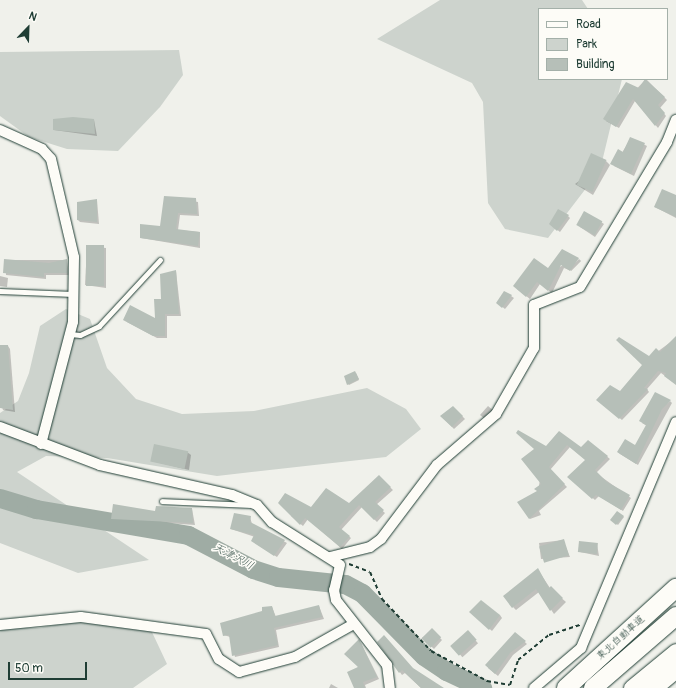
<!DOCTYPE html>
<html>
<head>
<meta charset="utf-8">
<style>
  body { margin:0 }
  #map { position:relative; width:676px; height:688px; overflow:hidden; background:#f0f1eb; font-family:Pangolin,"Klee One",sans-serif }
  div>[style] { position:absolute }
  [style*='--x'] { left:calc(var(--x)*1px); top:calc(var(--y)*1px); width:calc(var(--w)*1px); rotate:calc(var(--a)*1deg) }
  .green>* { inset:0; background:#cdd3cd }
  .shadow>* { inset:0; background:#0003; transform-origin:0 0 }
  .river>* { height:19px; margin:-9.5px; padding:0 9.5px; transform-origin:9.5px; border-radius:9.5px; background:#9faca4 }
  .building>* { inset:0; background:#b6bfb8; transform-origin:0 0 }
  .path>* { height:2px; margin-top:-1px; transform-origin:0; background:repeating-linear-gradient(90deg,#1f3d34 0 4px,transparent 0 7px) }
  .roads { filter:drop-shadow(0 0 1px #1f3d34) drop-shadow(0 0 1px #1f3d34) }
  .service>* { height:5px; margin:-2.5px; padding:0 2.5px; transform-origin:2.5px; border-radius:2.5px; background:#fdfcf7 }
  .minor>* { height:10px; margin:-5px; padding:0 5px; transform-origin:5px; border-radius:5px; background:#fdfcf7 }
  .trunk>* { height:17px; margin:-8.5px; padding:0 8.5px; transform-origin:8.5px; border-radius:8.5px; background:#fdfcf7 }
  .motorway>* { height:18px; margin:-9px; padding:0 9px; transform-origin:9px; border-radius:9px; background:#fdfcf7 }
  span { translate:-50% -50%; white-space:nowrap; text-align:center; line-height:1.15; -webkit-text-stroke:3px #fdfcf7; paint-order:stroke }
  .street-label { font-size:10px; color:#1f3d34 }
  .water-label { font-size:11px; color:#455e56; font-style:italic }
  .legend { position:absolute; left:538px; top:8px; width:130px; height:72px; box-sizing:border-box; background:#fdfcf7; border:1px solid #a4b0a9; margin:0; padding:5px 7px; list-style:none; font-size:12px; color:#1f3d34 }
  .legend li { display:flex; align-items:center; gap:8px; height:20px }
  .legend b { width:20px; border:1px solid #a4b0a9 }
  .north { position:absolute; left:8px; top:8px; width:40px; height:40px; -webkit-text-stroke:3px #fdfcf7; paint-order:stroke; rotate:23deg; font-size:11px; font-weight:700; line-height:16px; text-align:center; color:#1f3d34 }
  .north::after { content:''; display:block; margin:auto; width:14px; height:18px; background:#1f3d34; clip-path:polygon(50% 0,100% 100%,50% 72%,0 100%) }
  .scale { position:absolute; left:8px; top:662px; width:79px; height:18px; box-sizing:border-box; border:2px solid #1f3d34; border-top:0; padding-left:5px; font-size:12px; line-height:14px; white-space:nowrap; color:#1f3d34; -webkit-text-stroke:3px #fdfcf7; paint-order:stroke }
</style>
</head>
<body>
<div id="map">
  <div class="green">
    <i style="clip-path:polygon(440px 0,582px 0,588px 9px,539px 9px,539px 79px,622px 79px,600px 170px,548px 238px,505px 229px,488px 203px,483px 102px,472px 83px,377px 39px)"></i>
    <i style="clip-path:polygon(179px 50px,183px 75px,160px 107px,118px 151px,67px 149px,29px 137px,0 116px,0 52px)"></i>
    <i style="clip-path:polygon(66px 309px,90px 319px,107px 368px,136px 399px,182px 414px,254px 411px,367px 388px,406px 409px,421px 429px,386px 457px,217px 476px,107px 458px,46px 456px,17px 472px,149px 560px,78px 573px,0 543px,0 413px,18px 401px,29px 373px,40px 326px)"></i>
    <i style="clip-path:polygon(78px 621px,151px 630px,167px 664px,133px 688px,0 688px,0 628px,38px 628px)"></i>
  </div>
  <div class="shadow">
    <i style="clip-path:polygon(646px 79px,667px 100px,660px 108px,666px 116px,658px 128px,635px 101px,619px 128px,606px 121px)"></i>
    <i style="clip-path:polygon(94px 120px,97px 136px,54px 130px)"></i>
    <i style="clip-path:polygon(631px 138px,647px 146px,634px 176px,614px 166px)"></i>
    <i style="clip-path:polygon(606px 161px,610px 165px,593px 195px,575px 184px)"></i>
    <i style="clip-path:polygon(165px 197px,198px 202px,199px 216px,180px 215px,178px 230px,200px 232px,200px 248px,141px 238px,161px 227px)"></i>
    <i style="clip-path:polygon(676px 198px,676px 218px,655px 207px)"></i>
    <i style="clip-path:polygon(97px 200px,99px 224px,80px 222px,78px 220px)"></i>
    <i style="clip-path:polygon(568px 216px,570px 218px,560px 232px,550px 224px)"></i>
    <i style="clip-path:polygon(601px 222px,604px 224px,595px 237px,580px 227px)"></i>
    <i style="clip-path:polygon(87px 246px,106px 248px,106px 288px,85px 285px)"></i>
    <i style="clip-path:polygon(577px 258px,569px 270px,564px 268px,552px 293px,540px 284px,530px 299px,517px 289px)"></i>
    <i style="left:579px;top:259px;width:3px;height:14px;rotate:45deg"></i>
    <i style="clip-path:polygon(5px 260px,67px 260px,69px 275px,46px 275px,46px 279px,6px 275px)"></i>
    <i style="clip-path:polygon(176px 271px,181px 316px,167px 316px,167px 338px,157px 338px,127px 322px,156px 320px)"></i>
    <i style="clip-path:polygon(0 276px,8px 278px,7px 287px,0 286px)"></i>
    <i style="clip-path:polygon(511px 296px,514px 298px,505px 309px,500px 305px)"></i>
    <i style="clip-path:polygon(676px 338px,676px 384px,661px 373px,647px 389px,649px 392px,622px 420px,600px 402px,620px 393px,649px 358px)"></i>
    <i style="clip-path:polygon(8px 346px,10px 349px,15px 412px,3px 410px,0 400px,0 347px)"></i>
    <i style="clip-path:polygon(356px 373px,359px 380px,349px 385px,348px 384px)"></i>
    <i style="clip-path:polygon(670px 401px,672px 403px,638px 465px,620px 454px,618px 452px,635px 446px,647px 426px,642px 423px)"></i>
    <i style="clip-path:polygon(488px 406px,494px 411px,485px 419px,480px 415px)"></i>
    <i style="clip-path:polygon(453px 407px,465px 419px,454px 429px,441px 416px)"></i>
    <i style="clip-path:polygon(559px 432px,581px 448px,588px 441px,610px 459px,596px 473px,631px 498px,623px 511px,599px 496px,595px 500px,571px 479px,586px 460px,570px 447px,550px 470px,567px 487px,539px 511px,541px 515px,530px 519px,519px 503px,538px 491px,546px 447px)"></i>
    <i style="clip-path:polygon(187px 452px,191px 455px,189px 470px,152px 461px)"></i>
    <i style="clip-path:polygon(379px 477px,393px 490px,376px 505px,385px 513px,377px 522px,362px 507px,341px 530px,351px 538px,342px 549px,308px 519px,303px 526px,291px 516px,312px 508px,349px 504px)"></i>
    <i style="clip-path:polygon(192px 509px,195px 525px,112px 519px,156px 512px)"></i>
    <i style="clip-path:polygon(618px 513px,624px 517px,618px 525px,612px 520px)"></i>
    <i style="clip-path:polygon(250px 517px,252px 524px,287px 543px,277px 557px,255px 543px,255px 537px,231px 529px)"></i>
    <i style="clip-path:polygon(563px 540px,570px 557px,541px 559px,539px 543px)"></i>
    <i style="clip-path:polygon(597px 544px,599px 556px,580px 552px)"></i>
    <i style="clip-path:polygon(538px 570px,550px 588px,566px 602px,554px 614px,539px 592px,516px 610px,513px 607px)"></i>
    <i style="clip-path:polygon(319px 606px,324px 619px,276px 630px,279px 647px,235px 657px,230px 637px,224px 635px,272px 607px,276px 617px)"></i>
    <i style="clip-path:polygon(471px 612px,500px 615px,502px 618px,492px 631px)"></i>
    <i style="clip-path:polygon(432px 630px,442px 640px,434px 649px,422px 638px)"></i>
    <i style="left:468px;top:632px;width:15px;height:21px;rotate:48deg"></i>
    <i style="clip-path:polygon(515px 633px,527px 644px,513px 655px,498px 676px,488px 668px)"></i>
    <i style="clip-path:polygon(378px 642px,414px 670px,440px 688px,421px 688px,405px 673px,402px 675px)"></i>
    <i style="clip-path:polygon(361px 643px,379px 679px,365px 685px,366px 688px,355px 688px)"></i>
    <i style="clip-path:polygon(331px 684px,338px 688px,329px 688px)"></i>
  </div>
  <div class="river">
    <i style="--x:0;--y:498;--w:38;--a:17"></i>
    <i style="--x:36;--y:509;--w:154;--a:9.7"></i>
    <i style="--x:188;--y:535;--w:73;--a:27.6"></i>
    <i style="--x:253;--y:569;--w:26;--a:18"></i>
    <i style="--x:278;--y:577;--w:67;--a:6"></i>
    <i style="--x:345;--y:584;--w:19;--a:28"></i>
    <i style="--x:362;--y:593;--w:88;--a:45.5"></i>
    <i style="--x:424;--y:656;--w:27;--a:34"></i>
    <i style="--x:446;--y:671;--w:40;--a:25"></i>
  </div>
  <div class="building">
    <i style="clip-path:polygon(645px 79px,665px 97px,658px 105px,665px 113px,655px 126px,633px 99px,616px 127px,603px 119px,626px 82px,639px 88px)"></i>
    <i style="clip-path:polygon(73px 117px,94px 119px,95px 134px,53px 130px,53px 119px)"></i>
    <i style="clip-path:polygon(630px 137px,645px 143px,631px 174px,610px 164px,618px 149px,623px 152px)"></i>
    <i style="left:591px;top:153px;width:17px;height:35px;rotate:24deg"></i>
    <i style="clip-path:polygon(662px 189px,676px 195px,676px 217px,654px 207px)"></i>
    <i style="clip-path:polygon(164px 196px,196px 198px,197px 214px,178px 213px,176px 229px,200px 232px,198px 246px,140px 238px,140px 224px,160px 226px)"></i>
    <i style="clip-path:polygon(97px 199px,97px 222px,77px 220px,77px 202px)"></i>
    <i style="clip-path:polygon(558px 209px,569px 215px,557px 231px,549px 224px)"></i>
    <i style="left:584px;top:211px;width:21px;height:16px;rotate:29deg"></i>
    <i style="left:86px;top:245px;width:18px;height:41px"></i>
    <i style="clip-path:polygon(562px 249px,579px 258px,570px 271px,561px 265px,548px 291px,537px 282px,526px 297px,513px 286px,534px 258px,548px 268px)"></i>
    <i style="clip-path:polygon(4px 259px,49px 263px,67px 259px,67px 273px,44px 273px,44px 277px,3px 273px)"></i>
    <i style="clip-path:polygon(176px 270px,179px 314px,165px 314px,165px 336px,153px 336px,123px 320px,130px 305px,155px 318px,154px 299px,161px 299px,160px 274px)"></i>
    <i style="clip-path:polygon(504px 291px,512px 295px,502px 308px,496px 303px)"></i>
    <i style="clip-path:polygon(676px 336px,676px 385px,664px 376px,666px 373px,658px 371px,644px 388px,648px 389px,619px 419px,596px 400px,610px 385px,620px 391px,642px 365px,616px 340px,619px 337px,649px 356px,656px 348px,660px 352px)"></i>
    <i style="clip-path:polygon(0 345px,8px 345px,13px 410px,0 408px)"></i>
    <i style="clip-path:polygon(355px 371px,359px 379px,347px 385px,344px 376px)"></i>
    <i style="clip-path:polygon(655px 392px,671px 400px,662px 409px,636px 464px,617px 452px,625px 439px,635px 445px,646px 425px,639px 421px)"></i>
    <i style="clip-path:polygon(453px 406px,463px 416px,452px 427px,440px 416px)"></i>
    <i style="clip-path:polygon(518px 430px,546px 446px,559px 431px,581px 447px,588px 440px,608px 456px,595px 470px,607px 482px,630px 495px,621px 510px,596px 495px,592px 499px,567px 477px,585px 460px,567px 445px,549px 467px,565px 484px,529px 519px,517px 502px,537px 491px,534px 489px,541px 484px,521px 459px,534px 449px,516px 433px)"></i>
    <i style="left:154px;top:444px;width:35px;height:18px;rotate:12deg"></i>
    <i style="clip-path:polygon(379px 475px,391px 487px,375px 502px,384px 510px,374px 520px,359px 505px,339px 527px,350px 536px,340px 547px,305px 518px,300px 525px,278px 503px,285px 493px,311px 507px,326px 488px,349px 503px)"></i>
    <i style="clip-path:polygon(113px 504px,155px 511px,156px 506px,192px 508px,193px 523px,111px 519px)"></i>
    <i style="clip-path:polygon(617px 511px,624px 516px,616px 525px,610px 520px)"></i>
    <i style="clip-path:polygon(234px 513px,251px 516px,250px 522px,285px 540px,274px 556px,251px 541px,254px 535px,230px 529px)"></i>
    <i style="left:564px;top:539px;width:17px;height:26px;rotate:73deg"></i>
    <i style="left:579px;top:541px;width:19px;height:11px;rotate:6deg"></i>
    <i style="clip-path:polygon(538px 568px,549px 588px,551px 586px,563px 598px,550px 611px,536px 589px,512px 608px,503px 596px)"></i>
    <i style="clip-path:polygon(481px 600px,500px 615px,489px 630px,469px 612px)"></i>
    <i style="clip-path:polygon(319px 605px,322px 617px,274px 628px,278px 645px,232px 656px,229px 635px,223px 636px,220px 623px,262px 611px,262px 607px,272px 606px,275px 616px)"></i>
    <i style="left:432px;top:628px;width:13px;height:15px;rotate:45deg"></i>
    <i style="left:468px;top:630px;width:13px;height:24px;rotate:48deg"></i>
    <i style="clip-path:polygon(515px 632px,526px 641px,510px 653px,495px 674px,485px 665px)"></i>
    <i style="clip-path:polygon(384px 635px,413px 668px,444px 688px,421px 688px,402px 670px,399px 673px,377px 642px)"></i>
    <i style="clip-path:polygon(359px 639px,377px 677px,363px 682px,365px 688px,354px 688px,347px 672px,358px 667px,344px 654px)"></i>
  </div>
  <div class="path">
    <i style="--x:349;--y:564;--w:22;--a:21"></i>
    <i style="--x:370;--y:572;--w:30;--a:66"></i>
    <i style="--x:382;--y:599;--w:71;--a:46.7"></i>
    <i style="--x:431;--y:651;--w:64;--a:28.2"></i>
    <i style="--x:487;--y:681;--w:23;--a:10"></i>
    <i style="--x:510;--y:685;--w:26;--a:-72"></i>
    <i style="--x:518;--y:660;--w:40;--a:-39"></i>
    <i style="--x:549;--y:635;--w:33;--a:-18"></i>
  </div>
  <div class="roads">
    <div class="service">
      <i style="--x:0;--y:291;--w:73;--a:2.4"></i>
      <i style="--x:70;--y:334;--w:10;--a:6"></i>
      <i style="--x:80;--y:335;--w:21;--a:-25"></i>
      <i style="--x:99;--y:326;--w:90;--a:-47.3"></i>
      <i style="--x:162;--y:501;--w:87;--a:2.6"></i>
    </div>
    <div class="minor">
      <i style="--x:0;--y:130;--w:46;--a:24.3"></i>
      <i style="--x:42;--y:149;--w:13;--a:48"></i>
      <i style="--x:51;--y:159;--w:101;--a:76.8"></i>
      <i style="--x:74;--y:257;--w:65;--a:90.9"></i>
      <i style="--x:73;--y:322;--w:126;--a:104.7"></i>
      <i style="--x:0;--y:427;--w:107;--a:20.8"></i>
      <i style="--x:100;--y:465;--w:135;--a:12.8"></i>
      <i style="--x:232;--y:495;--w:27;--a:22"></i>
      <i style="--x:257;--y:505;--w:23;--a:49"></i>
      <i style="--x:272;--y:522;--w:80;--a:32.3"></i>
      <i style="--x:340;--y:565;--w:26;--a:103"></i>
      <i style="--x:334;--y:590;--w:10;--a:79"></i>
      <i style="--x:336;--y:600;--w:83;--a:51.9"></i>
      <i style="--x:387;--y:665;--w:23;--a:83"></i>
      <i style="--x:330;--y:557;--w:41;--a:-14"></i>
      <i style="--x:370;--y:547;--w:14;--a:-36"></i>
      <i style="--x:381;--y:539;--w:93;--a:-52.9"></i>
      <i style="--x:437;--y:465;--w:78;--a:-40.8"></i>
      <i style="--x:496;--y:414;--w:76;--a:-60.1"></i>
      <i style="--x:534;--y:348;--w:43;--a:-90"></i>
      <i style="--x:534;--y:305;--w:49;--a:-21.4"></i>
      <i style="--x:580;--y:287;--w:169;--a:-59"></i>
      <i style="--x:667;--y:142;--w:24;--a:-68"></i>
      <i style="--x:0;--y:625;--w:81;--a:-5.6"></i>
      <i style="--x:81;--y:617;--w:126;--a:7.7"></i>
      <i style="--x:206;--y:634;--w:28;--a:63"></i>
      <i style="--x:219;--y:659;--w:24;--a:33"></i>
      <i style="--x:239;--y:672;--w:58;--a:-15"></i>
      <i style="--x:295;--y:657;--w:65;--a:-29.3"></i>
      <i style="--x:534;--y:688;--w:62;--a:-40.4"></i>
      <i style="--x:581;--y:648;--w:245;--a:-67.2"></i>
    </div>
    <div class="trunk">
      <i style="--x:632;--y:688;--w:57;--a:-39.3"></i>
      <i style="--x:653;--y:688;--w:30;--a:-40"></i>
    </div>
    <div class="motorway">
      <i style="--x:566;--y:688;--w:149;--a:-42.3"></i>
      <i style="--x:593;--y:688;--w:110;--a:-40.9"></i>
    </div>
  </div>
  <div class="street-label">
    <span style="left:621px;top:638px;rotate:-42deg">東北自動車道</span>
  </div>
  <div class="water-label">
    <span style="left:233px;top:557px;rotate:28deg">天津沢川</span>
  </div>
  <ul class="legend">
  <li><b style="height:5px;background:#fdfcf7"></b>Road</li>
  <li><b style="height:11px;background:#cdd3cd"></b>Park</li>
  <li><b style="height:11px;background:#b6bfb8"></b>Building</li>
  </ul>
  <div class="north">N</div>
  <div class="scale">50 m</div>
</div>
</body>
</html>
